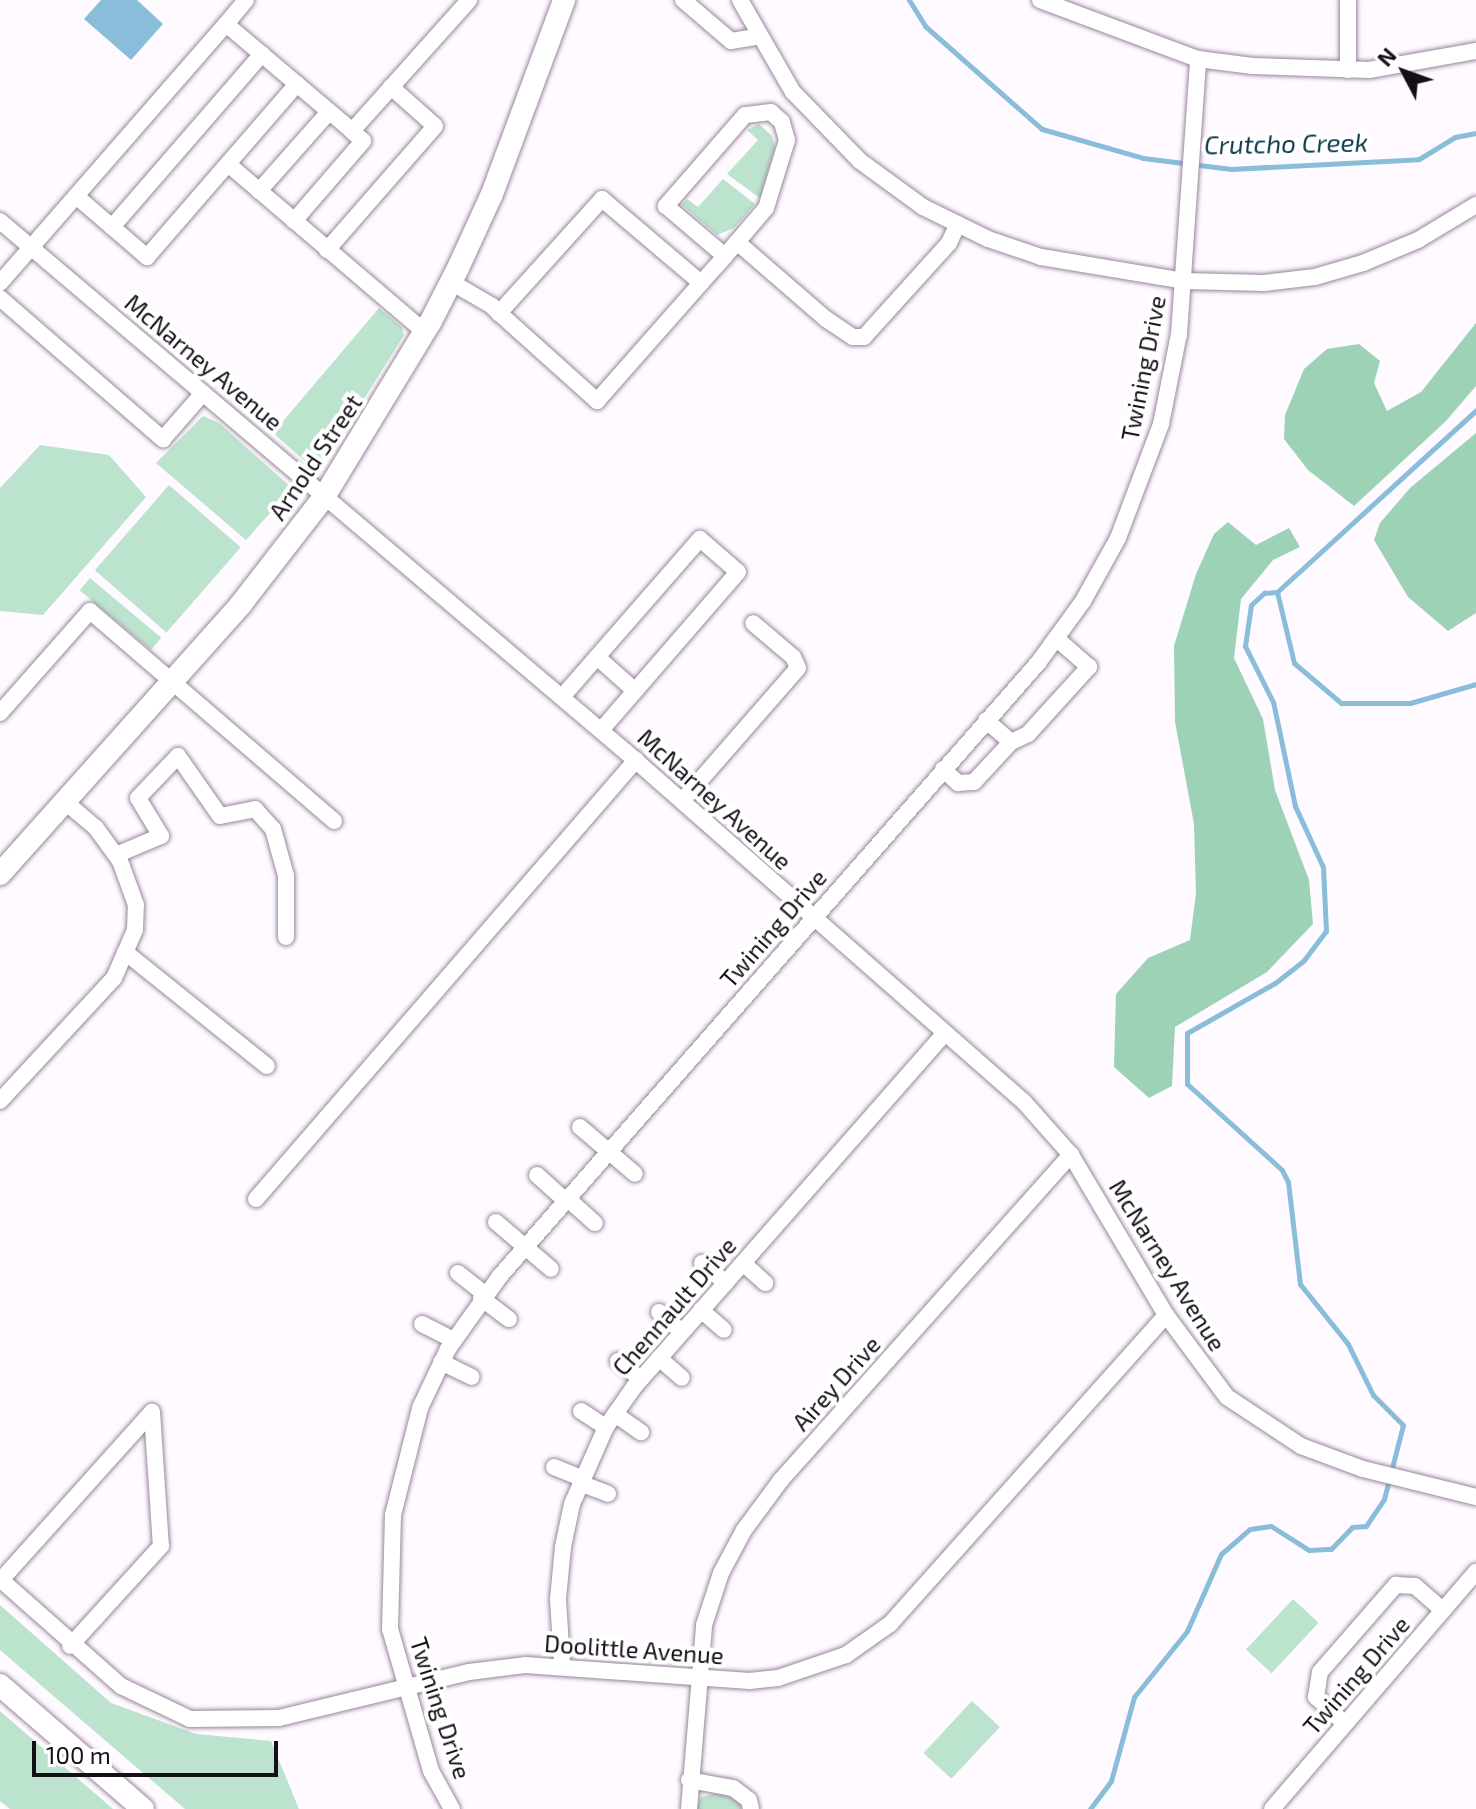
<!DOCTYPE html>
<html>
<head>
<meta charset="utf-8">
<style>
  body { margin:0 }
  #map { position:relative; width:1476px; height:1809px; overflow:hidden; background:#fefaff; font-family:"Exo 2",sans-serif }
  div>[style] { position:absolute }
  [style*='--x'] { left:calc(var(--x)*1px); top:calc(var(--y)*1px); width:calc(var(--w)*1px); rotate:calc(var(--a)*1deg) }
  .green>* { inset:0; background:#bbe3ce; transform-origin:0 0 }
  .forest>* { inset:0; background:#9dd2b7 }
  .water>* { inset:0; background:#8abdd9 }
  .stream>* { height:5px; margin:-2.5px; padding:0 2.5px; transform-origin:2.5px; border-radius:2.5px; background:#8abdd9 }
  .roads { filter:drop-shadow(0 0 2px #99859d) drop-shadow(0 0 2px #99859d) }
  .minor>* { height:16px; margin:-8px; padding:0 8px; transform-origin:8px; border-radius:8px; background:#fff }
  .major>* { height:22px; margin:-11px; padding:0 11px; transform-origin:11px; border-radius:11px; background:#fff }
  span { translate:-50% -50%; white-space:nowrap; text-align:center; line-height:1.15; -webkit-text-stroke:8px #fff; paint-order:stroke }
  .street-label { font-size:24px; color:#160f18 }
  .water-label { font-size:26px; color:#123d51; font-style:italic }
  .north { position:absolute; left:1364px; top:32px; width:80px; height:80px; -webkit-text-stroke:6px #fff; paint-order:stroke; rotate:311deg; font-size:22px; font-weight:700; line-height:32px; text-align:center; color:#160f18 }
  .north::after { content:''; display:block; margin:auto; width:28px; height:36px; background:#160f18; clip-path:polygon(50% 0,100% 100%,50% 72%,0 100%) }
  .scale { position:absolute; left:32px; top:1741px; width:246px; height:36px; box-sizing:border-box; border:4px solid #160f18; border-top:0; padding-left:10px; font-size:24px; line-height:28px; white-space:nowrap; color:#160f18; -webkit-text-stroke:6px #fff; paint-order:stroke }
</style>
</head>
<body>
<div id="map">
  <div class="green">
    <i style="clip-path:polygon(759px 124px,772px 136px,775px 147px,760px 198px,727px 174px,758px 140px,747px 130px)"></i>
    <i style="clip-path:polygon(723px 179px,755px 204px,734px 228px,717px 235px,682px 205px,687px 199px,698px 207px)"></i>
    <i style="clip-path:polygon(379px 308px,402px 327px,404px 335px,329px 455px,313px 463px,305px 461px,273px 433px)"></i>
    <i style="clip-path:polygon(203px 416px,219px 423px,292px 488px,246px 540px,156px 463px)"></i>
    <i style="clip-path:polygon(40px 445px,109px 455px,146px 497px,43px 615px,0 611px,0 488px)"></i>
    <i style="left:169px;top:485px;width:95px;height:113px;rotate:41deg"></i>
    <i style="left:90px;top:578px;width:93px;height:16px;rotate:40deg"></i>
    <i style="left:1293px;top:1599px;width:35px;height:69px;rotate:43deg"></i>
    <i style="clip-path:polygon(0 1605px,111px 1703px,196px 1734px,271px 1741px,299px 1809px,185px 1809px,0 1650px)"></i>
    <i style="left:972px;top:1701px;width:38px;height:71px;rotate:43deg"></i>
    <i style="clip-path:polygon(0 1711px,113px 1809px,10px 1809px,0 1801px)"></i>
    <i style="clip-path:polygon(718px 1793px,740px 1801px,741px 1809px,696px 1809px,701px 1797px)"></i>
  </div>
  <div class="forest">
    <i style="clip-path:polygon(1476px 323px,1476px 386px,1446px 421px,1354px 506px,1308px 470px,1284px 439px,1285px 415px,1304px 369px,1327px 349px,1359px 344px,1380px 361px,1374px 383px,1387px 411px,1421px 392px)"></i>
    <i style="clip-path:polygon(1476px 433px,1476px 613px,1448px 631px,1408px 597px,1374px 540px,1380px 523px,1410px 488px)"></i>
    <i style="clip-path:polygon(1228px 522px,1256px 545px,1289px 528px,1300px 547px,1273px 560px,1241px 599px,1234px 658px,1263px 719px,1275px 790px,1309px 880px,1313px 924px,1267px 972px,1175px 1027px,1172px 1086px,1149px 1098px,1114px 1067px,1116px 994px,1148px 958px,1190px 940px,1196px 893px,1194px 824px,1175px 722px,1174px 646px,1196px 574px,1214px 534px)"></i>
  </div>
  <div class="water">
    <i style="clip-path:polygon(101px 0,137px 0,163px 24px,131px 60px,84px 19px)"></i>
  </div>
  <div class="stream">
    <i style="--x:909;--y:0;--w:31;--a:58"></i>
    <i style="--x:925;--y:26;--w:156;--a:41.4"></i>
    <i style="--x:1042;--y:129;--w:105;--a:16"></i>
    <i style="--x:1143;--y:158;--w:89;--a:7.1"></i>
    <i style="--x:1231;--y:169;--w:188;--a:-3"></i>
    <i style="--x:1419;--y:159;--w:42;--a:-31.4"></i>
    <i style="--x:1455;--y:137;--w:20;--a:-11"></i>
    <i style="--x:1277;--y:592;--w:73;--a:76.5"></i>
    <i style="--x:1294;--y:663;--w:62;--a:40.4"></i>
    <i style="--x:1341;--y:703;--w:69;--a:0"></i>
    <i style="--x:1410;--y:703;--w:69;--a:-16.1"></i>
    <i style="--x:1277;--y:592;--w:270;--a:-42.4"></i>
    <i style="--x:1090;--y:1809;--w:35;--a:-53"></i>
    <i style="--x:1111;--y:1781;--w:87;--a:-74.7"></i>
    <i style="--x:1134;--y:1697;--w:85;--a:-51.2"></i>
    <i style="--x:1187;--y:1631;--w:84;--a:-66.2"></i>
    <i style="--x:1221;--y:1554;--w:38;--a:-41"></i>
    <i style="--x:1250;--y:1529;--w:21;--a:-8"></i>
    <i style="--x:1271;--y:1526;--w:45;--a:32.3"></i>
    <i style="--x:1309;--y:1550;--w:22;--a:-3"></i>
    <i style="--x:1331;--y:1549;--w:30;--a:-46"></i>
    <i style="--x:1352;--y:1527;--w:14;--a:-4"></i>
    <i style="--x:1366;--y:1526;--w:32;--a:-56"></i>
    <i style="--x:1384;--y:1499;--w:76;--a:-75.6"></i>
    <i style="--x:1403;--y:1425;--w:42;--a:-135"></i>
    <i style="--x:1373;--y:1395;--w:57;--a:-116.1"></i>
    <i style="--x:1348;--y:1344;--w:77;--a:-128.7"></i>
    <i style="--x:1300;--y:1284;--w:103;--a:-96.7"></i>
    <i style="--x:1288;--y:1182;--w:13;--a:-117"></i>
    <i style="--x:1282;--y:1170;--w:128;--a:-137.8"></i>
    <i style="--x:1187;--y:1084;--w:51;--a:-90"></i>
    <i style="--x:1187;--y:1033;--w:101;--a:-29.6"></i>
    <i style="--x:1275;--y:983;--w:37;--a:-38"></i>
    <i style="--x:1304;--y:960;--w:36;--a:-53"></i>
    <i style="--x:1326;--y:931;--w:64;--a:-92.7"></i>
    <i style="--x:1323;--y:867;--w:67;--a:-114.7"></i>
    <i style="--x:1295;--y:806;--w:106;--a:-101.9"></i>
    <i style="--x:1273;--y:702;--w:63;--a:-116.6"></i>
    <i style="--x:1245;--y:646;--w:41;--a:-81.7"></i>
    <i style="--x:1251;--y:605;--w:18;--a:-43"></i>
    <i style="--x:1264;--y:593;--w:13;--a:-4"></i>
  </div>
  <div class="roads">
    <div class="minor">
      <i style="--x:683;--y:0;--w:63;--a:40.5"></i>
      <i style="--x:731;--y:41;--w:26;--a:-9"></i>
      <i style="--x:740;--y:0;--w:106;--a:60.1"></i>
      <i style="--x:793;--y:92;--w:96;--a:45.8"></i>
      <i style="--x:860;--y:161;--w:78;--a:36.1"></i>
      <i style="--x:923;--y:207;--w:72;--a:26.2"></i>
      <i style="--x:988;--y:239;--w:56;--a:18.8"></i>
      <i style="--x:1041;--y:257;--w:145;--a:9.5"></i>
      <i style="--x:1184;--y:281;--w:80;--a:1.4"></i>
      <i style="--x:1264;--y:283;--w:51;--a:-6.7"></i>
      <i style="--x:1315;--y:277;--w:50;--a:-16.3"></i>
      <i style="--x:1363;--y:263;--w:60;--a:-22.7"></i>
      <i style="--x:1418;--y:240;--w:68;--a:-31.1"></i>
      <i style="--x:1040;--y:0;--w:169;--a:20.5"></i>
      <i style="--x:1198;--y:59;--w:55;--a:7.3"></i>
      <i style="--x:1253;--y:66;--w:116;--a:2"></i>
      <i style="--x:1369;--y:70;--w:109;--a:-10.1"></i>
      <i style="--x:226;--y:24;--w:31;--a:-50"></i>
      <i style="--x:1348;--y:70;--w:70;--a:-90"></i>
      <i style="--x:228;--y:164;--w:259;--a:40.5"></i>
      <i style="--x:259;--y:191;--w:106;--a:-48.5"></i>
      <i style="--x:76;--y:196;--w:94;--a:40.7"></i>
      <i style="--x:147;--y:257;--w:229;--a:-49.1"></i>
      <i style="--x:0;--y:221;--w:821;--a:40.31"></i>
      <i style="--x:626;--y:752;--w:530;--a:41.33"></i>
      <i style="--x:1024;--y:1102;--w:71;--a:48.4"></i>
      <i style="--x:1071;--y:1155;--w:186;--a:59.3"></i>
      <i style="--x:1166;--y:1315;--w:102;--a:53.4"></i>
      <i style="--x:1227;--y:1397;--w:89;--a:33.5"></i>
      <i style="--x:1301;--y:1446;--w:66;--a:20.4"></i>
      <i style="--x:1363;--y:1469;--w:116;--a:13.9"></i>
      <i style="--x:294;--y:221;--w:106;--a:-49.2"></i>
      <i style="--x:363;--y:141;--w:15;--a:-138"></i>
      <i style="--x:112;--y:227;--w:229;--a:-49.1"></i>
      <i style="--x:737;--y:242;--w:118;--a:40.9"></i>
      <i style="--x:826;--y:319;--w:32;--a:34"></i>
      <i style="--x:853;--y:337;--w:11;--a:0"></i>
      <i style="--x:864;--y:337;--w:127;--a:-47.9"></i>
      <i style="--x:949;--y:243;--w:21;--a:-65"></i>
      <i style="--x:327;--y:250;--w:164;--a:-48.9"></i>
      <i style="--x:435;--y:126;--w:59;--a:-138.4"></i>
      <i style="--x:451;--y:282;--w:48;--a:30.3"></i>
      <i style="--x:492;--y:306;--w:10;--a:45"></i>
      <i style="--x:499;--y:313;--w:132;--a:41.9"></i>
      <i style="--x:597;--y:401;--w:157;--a:-48.6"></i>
      <i style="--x:701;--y:283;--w:130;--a:-139.7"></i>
      <i style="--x:602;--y:199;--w:154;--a:132.1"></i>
      <i style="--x:0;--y:283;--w:344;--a:-48.9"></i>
      <i style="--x:226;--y:24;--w:165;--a:40.3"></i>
      <i style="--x:352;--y:131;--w:176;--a:-48.2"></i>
      <i style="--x:701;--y:283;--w:36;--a:-48"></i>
      <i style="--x:725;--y:256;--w:63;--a:-49.5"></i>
      <i style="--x:766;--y:208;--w:71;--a:-72.8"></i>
      <i style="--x:787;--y:140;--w:19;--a:-106"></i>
      <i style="--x:782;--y:122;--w:15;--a:-138"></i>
      <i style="--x:771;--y:112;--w:26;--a:173"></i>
      <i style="--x:745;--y:115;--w:121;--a:131"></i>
      <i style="--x:666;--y:206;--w:77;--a:40.3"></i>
      <i style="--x:0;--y:298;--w:216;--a:40.9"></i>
      <i style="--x:163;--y:439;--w:61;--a:-49"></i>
      <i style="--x:597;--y:657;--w:50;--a:41.7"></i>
      <i style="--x:562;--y:697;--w:210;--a:-48.9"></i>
      <i style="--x:700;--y:539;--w:50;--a:41"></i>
      <i style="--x:738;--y:572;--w:209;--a:130.9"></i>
      <i style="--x:0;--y:713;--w:136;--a:-48.6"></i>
      <i style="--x:90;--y:611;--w:322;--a:40.7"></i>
      <i style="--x:1011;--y:742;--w:19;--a:-25"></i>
      <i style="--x:1028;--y:734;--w:91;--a:-47.7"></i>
      <i style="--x:1089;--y:667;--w:44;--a:-138.7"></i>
      <i style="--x:943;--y:769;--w:21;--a:43"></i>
      <i style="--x:958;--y:783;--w:16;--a:-4"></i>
      <i style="--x:974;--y:782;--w:54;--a:-47.2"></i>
      <i style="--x:1011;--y:742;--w:33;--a:-139"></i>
      <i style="--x:682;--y:801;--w:176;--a:-48.9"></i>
      <i style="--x:798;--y:668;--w:12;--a:-114"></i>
      <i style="--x:793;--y:657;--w:52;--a:-139.6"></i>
      <i style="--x:116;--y:855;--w:49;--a:-22.9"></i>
      <i style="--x:161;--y:836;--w:44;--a:-121.2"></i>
      <i style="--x:138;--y:798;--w:58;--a:-46.4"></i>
      <i style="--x:178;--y:756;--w:73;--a:55"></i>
      <i style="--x:220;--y:816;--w:36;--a:-11"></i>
      <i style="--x:255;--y:809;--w:27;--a:48"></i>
      <i style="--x:273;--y:829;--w:49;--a:74.5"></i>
      <i style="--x:286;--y:876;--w:61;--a:90"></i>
      <i style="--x:125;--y:952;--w:182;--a:38.8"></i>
      <i style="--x:0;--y:1101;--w:168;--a:-47.2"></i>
      <i style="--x:114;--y:978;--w:52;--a:-66.4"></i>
      <i style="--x:135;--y:930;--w:25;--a:-88"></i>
      <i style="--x:136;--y:905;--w:47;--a:-110"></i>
      <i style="--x:120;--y:861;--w:41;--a:-126"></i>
      <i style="--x:96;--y:828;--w:43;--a:-139.7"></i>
      <i style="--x:580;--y:1127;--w:72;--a:40.5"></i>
      <i style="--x:537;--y:1175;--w:39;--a:42"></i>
      <i style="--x:256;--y:1199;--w:581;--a:-49.12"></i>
      <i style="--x:568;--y:1199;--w:36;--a:42"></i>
      <i style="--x:496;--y:1222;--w:72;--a:40.5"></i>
      <i style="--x:702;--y:1263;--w:31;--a:40"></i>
      <i style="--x:743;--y:1263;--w:30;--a:42"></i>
      <i style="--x:458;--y:1273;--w:34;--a:38"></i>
      <i style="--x:481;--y:1298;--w:35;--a:37"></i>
      <i style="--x:701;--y:1310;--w:30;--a:41"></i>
      <i style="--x:659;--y:1312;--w:30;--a:41"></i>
      <i style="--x:422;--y:1324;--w:35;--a:27"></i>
      <i style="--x:659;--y:1358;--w:30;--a:41"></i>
      <i style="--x:618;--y:1361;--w:29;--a:38"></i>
      <i style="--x:441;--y:1362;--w:34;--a:26"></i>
      <i style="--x:581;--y:1411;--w:30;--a:33"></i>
      <i style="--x:615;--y:1414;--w:32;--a:35"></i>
      <i style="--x:554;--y:1467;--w:29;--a:22"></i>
      <i style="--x:580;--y:1483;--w:30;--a:21"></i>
      <i style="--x:0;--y:1579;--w:162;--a:41.5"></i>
      <i style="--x:121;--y:1686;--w:76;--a:25.6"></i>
      <i style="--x:190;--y:1719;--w:89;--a:-0.6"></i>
      <i style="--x:279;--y:1718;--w:195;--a:-13.6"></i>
      <i style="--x:469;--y:1672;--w:56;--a:-7.1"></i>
      <i style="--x:525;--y:1665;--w:225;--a:4.1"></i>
      <i style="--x:749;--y:1681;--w:29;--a:-6"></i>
      <i style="--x:778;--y:1678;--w:72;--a:-18.7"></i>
      <i style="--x:846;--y:1655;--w:54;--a:-35.2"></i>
      <i style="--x:890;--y:1624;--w:414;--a:-48.2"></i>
      <i style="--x:1;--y:1580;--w:226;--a:-48.1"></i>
      <i style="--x:152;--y:1412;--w:134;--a:86.2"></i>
      <i style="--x:161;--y:1546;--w:135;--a:132.3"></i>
      <i style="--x:562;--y:1664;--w:65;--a:-93.5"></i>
      <i style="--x:558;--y:1599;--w:52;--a:-84.5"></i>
      <i style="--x:563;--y:1547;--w:44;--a:-78.2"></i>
      <i style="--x:572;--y:1504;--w:84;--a:-66.2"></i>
      <i style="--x:606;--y:1427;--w:49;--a:-55"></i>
      <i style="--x:634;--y:1387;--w:470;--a:-48.7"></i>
      <i style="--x:1345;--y:1724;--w:40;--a:-137"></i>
      <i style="--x:1316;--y:1697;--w:25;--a:-81"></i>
      <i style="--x:1320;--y:1672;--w:116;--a:-48.9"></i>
      <i style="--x:1396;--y:1585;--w:19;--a:3"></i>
      <i style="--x:1415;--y:1586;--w:37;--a:41"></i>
      <i style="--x:689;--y:1780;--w:45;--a:10.3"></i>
      <i style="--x:733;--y:1788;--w:20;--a:37"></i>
      <i style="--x:749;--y:1800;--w:9;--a:77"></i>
      <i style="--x:452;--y:1809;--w:43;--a:-118.9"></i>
      <i style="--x:431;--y:1771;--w:148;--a:-106.1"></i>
      <i style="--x:390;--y:1629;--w:114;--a:-88.5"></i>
      <i style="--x:393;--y:1515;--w:110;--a:-75.8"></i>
      <i style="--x:420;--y:1408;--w:65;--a:-64.6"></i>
      <i style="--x:448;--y:1349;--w:90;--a:-54.5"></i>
      <i style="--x:500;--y:1276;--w:816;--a:-48.73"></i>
      <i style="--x:1038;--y:663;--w:77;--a:-54"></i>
      <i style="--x:1083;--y:601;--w:72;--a:-60.9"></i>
      <i style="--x:1118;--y:538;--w:122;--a:-69.3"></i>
      <i style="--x:1161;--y:424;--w:92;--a:-78.7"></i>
      <i style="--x:1179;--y:334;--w:276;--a:-86"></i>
      <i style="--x:689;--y:1809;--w:185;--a:-85.3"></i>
      <i style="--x:704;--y:1625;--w:55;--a:-71.9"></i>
      <i style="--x:721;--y:1573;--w:49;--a:-61.9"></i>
      <i style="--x:744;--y:1530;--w:62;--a:-53.5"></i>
      <i style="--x:781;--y:1480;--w:436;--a:-48.3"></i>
      <i style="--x:1272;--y:1809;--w:313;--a:-49.3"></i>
    </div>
    <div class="major">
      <i style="--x:0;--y:874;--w:362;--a:-48.2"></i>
      <i style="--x:241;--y:604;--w:135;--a:-52.2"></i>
      <i style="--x:324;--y:497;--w:204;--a:-58.7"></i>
      <i style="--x:430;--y:323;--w:64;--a:-63"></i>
      <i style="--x:459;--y:266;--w:79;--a:-65.4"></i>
      <i style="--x:492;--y:194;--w:207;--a:-69.6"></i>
      <i style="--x:0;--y:1685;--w:189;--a:40.9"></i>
    </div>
  </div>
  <div class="street-label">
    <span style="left:204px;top:362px;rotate:40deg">McNarney Avenue</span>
    <span style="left:1143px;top:368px;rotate:-79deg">Twining Drive</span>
    <span style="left:315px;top:457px;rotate:-56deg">Arnold Street</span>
    <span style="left:715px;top:799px;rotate:42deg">McNarney Avenue</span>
    <span style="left:773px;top:928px;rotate:-49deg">Twining Drive</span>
    <span style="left:1168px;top:1265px;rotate:58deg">McNarney Avenue</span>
    <span style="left:674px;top:1306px;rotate:-49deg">Chennault Drive</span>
    <span style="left:836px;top:1383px;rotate:-48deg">Airey Drive</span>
    <span style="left:634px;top:1649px;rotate:4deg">Doolittle Avenue</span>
    <span style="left:1356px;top:1675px;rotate:-49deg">Twining Drive</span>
    <span style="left:441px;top:1708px;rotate:72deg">Twining Drive</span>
  </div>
  <div class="water-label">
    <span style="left:1286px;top:143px;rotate:-1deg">Crutcho Creek</span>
  </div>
  <div class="north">N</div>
  <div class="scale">100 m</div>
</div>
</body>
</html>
